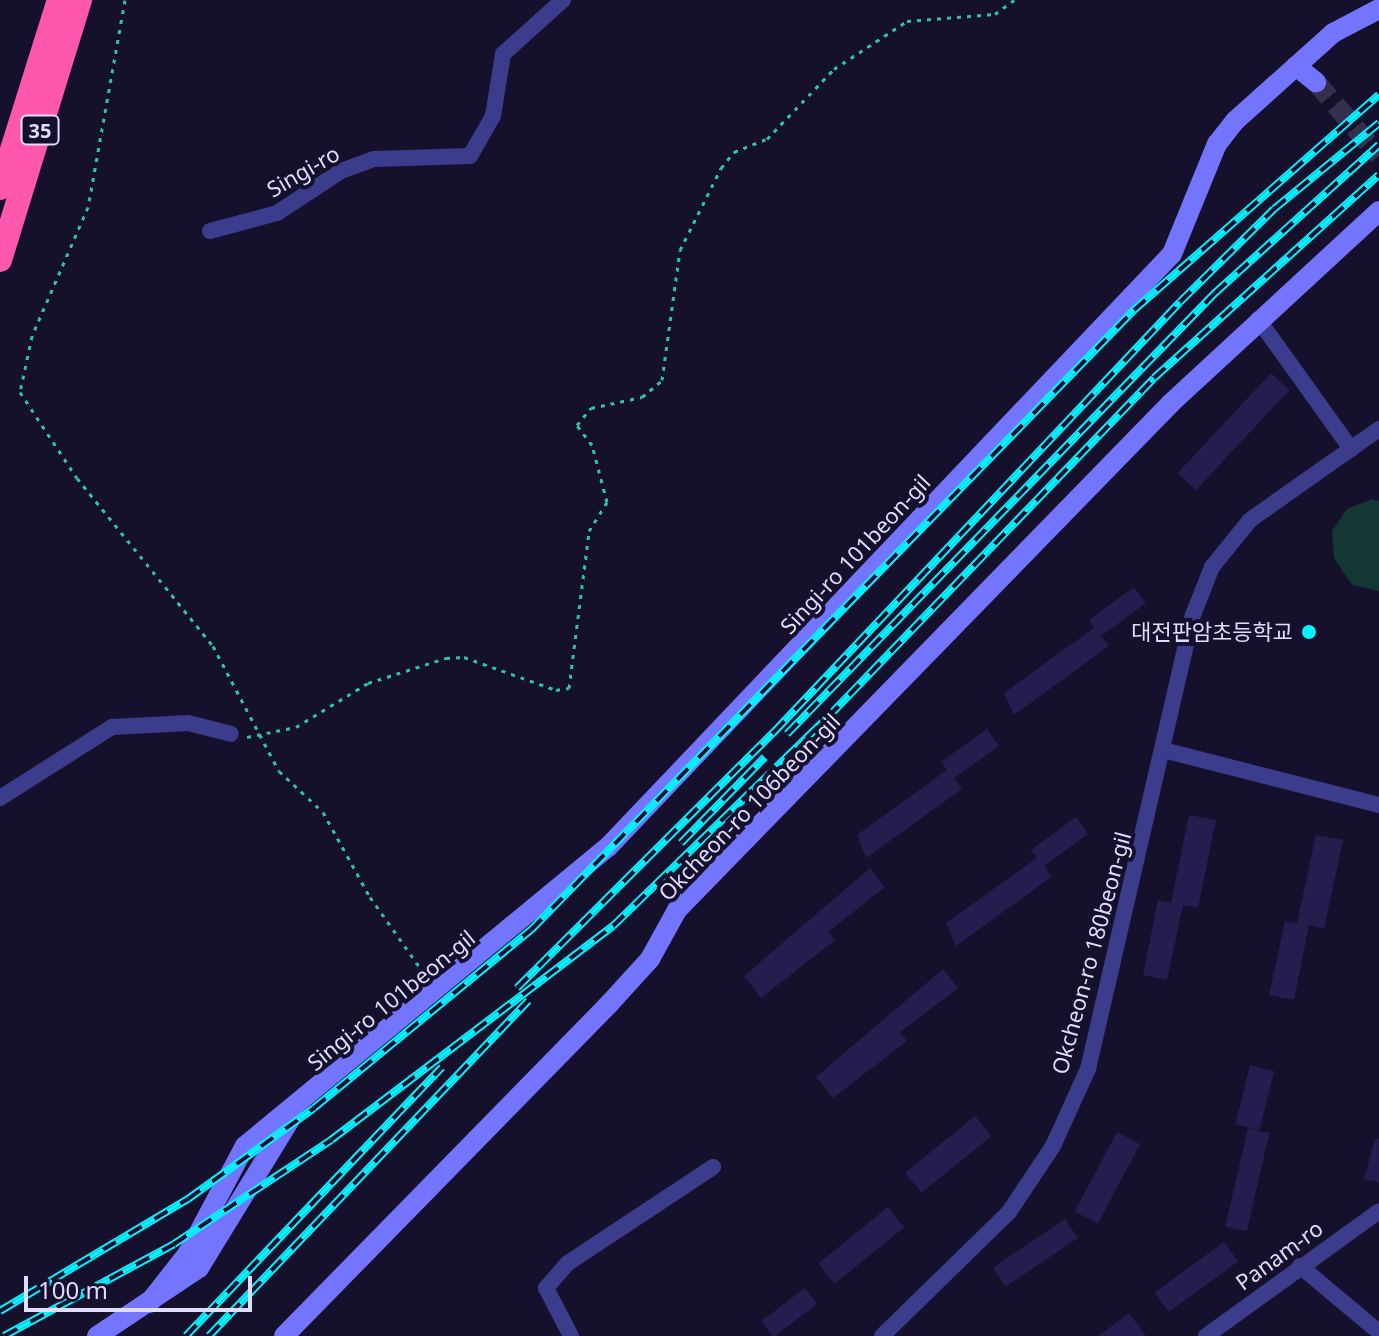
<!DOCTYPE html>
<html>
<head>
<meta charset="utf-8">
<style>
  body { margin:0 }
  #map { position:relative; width:1379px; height:1336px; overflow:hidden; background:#15112c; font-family:"Noto Sans","Noto Sans KR",sans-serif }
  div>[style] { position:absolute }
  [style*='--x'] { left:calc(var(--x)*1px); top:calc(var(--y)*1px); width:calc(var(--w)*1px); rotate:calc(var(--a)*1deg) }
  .green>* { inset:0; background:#143634 }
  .building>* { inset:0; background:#251d4e; transform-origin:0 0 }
  .secondary-tunnel>* { height:20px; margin-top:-10px; transform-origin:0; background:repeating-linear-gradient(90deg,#332f4c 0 20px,transparent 0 30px) }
  .path>* { height:3px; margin-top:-1.5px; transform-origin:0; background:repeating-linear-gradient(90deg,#2fc0b2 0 4px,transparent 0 10px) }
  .street>* { height:16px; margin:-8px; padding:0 8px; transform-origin:8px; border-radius:8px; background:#3c3c8c }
  .secondary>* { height:20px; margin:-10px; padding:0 10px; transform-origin:10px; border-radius:10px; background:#7375ff }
  .highway>* { height:24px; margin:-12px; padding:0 12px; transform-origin:12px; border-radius:12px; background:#ff57ae }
  .rail>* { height:8px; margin-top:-4px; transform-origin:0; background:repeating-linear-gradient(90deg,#15112c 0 15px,#08f0ff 0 30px); box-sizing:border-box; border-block:2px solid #08f0ff }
  .dots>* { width:22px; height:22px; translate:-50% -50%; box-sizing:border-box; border:4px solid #15112c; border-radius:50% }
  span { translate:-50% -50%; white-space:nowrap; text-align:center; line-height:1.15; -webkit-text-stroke:8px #15112c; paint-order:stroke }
  .shield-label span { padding:2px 6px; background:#15112c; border:2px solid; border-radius:6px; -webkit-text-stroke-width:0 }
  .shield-label { font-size:20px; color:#dfdcff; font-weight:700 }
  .street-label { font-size:22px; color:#dfdcff }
  .poi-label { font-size:22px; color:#dfdcff }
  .right { translate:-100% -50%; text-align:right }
  .scale { position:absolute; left:24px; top:1276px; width:228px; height:36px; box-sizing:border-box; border:4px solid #dfdcff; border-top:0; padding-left:10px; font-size:24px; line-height:28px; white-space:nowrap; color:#dfdcff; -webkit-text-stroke:6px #15112c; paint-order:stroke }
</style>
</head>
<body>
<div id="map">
  <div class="green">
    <i style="clip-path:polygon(1372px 499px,1379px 501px,1379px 591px,1352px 585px,1334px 558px,1332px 531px,1347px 509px)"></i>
  </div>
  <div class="building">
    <i style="left:1271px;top:373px;width:25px;height:137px;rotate:43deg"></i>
    <i style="clip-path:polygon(1134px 587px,1146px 603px,1101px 636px,1109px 646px,1014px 715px,1004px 693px,1094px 628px,1089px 620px)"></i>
    <i style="clip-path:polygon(987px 729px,999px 746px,954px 778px,962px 789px,866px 858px,857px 835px,947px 770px,941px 762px)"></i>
    <i style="clip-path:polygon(1189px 815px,1216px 820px,1198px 908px,1183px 905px,1167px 980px,1143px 975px,1158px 900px,1171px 903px)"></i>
    <i style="clip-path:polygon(1076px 817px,1088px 834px,1044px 866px,1051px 877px,956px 946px,946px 923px,1037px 858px,1031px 850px)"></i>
    <i style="clip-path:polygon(1316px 835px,1343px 840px,1324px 929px,1309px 925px,1294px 1000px,1269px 995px,1285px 921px,1297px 923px)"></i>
    <i style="clip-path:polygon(870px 868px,885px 887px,828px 932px,835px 940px,761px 998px,744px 976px)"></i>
    <i style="clip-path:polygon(943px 969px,958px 988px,900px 1032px,907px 1041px,833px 1098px,816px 1077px)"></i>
    <i style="left:1250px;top:1065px;width:25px;height:61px;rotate:14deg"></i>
    <i style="left:975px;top:1116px;width:26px;height:90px;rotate:51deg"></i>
    <i style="left:1248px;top:1128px;width:22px;height:101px;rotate:13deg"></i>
    <i style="left:1117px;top:1132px;width:26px;height:90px;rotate:28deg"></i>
    <i style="clip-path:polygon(1375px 1139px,1379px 1139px,1379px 1182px,1364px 1179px)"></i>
    <i style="left:888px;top:1207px;width:26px;height:90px;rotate:51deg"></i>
    <i style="left:1065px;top:1219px;width:23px;height:87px;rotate:56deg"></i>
    <i style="left:1224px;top:1242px;width:24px;height:86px;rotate:54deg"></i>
    <i style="left:805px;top:1288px;width:20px;height:55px;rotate:53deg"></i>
    <i style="clip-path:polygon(1129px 1313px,1146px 1336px,1098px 1336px)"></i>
  </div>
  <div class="secondary-tunnel">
    <i style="--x:1316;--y:82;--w:97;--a:49.6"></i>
  </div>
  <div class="path">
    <i style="--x:125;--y:0;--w:210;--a:100.1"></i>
    <i style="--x:88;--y:207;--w:141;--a:113.5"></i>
    <i style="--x:32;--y:336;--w:57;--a:102.1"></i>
    <i style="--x:20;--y:392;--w:103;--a:56.5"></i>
    <i style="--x:77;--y:478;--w:216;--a:51"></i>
    <i style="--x:213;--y:646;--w:141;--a:62.2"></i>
    <i style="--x:279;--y:771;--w:60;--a:43"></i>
    <i style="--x:323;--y:812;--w:97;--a:61.1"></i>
    <i style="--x:370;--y:897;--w:97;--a:54.7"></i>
    <i style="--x:247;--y:737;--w:50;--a:-11.5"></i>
    <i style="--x:296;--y:727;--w:84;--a:-31.4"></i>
    <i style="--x:368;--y:683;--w:82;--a:-17.8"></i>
    <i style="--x:446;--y:658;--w:18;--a:-3"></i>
    <i style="--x:464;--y:657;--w:98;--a:19.7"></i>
    <i style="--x:556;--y:690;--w:13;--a:-9"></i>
    <i style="--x:569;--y:688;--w:158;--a:-82.7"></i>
    <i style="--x:589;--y:531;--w:34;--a:-58"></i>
    <i style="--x:607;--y:502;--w:59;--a:-104.7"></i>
    <i style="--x:592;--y:445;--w:25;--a:-127"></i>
    <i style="--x:577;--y:425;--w:22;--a:-51"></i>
    <i style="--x:591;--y:408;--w:52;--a:-12.2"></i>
    <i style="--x:642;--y:397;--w:26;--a:-40"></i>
    <i style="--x:662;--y:380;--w:131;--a:-82.1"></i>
    <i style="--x:680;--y:250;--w:92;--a:-63.4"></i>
    <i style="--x:721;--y:168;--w:21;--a:-51"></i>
    <i style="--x:734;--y:152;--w:35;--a:-22"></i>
    <i style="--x:767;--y:139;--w:97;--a:-46.3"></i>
    <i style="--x:834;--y:69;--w:87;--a:-33.3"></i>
    <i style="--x:907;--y:21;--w:88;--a:-4.5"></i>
    <i style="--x:995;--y:14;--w:24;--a:-36"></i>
  </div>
  <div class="street">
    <i style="--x:210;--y:231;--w:69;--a:-15"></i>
    <i style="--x:277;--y:213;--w:77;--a:-33.3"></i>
    <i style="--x:341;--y:171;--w:35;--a:-20"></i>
    <i style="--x:374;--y:159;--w:96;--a:-1.8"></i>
    <i style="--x:470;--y:156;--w:46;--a:-60.1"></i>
    <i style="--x:493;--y:116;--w:63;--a:-80.8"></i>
    <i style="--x:503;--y:54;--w:81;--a:-42"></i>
    <i style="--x:1258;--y:319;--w:160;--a:54.4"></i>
    <i style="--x:1167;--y:751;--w:219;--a:14.3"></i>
    <i style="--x:0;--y:798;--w:133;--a:-32.4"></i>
    <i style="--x:112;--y:727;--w:76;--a:-3"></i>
    <i style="--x:188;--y:723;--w:44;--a:14.3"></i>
    <i style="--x:1300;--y:1266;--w:103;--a:39.9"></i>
    <i style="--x:571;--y:1336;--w:54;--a:-117.5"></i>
    <i style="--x:546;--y:1288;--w:33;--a:-49"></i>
    <i style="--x:568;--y:1263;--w:174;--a:-33.5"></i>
    <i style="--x:882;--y:1336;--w:177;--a:-44.3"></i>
    <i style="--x:1009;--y:1212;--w:79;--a:-56.3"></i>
    <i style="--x:1053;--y:1146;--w:85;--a:-65.6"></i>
    <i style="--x:1088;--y:1069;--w:466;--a:-77"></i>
    <i style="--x:1193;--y:615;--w:52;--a:-68.4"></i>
    <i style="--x:1212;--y:567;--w:60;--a:-51"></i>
    <i style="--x:1250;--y:520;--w:158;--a:-35.2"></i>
    <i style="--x:1206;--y:1336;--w:213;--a:-35.8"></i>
  </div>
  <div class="secondary">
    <i style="--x:1296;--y:66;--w:26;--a:39"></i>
    <i style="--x:149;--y:1303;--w:63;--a:-52"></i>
    <i style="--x:188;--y:1253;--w:121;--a:-62"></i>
    <i style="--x:245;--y:1146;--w:470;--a:-39.5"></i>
    <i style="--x:608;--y:847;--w:818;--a:-46.44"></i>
    <i style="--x:1172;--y:254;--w:119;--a:-67.8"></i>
    <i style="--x:1217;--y:144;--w:29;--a:-52"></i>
    <i style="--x:1235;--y:121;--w:132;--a:-41.9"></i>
    <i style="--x:1333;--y:33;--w:52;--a:-27.6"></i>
    <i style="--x:97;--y:1336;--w:123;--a:-33.7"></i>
    <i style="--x:199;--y:1268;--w:176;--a:-58.5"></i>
    <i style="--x:284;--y:1336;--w:466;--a:-45.6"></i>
    <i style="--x:610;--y:1003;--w:59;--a:-47.7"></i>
    <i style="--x:650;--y:959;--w:56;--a:-61.1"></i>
    <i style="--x:677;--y:910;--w:708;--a:-45.74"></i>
    <i style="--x:1171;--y:403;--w:283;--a:-42.7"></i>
  </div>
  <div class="highway">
    <i style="--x:0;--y:188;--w:197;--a:-72.6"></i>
    <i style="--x:0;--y:260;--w:272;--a:-72.9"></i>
  </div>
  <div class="rail">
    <i style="--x:787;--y:734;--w:615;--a:-45.86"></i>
    <i style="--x:1215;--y:293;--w:221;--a:-42.1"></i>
    <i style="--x:681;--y:843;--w:120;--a:-45.7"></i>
    <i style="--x:517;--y:988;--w:363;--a:-44.9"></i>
    <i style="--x:774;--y:732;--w:591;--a:-46.64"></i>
    <i style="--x:1180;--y:302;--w:132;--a:-44.7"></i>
    <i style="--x:1274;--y:209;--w:136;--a:-39.3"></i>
    <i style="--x:0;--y:1311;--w:219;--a:-30.8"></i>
    <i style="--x:188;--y:1199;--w:155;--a:-35.8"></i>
    <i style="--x:314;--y:1108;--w:281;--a:-39.4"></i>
    <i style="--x:531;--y:930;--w:865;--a:-45.8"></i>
    <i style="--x:1134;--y:310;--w:326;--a:-41.3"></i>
    <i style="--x:4;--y:1336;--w:193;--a:-28.4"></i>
    <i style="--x:174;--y:1244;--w:188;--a:-33.5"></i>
    <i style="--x:331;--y:1140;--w:354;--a:-37.2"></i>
    <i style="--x:613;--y:926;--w:300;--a:-44.2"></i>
    <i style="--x:828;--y:717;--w:470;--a:-46.1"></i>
    <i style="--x:1154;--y:378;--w:303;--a:-42.1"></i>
    <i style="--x:186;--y:1336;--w:371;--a:-46.4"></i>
    <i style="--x:209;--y:1336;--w:463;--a:-46.4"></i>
  </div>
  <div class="dots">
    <i style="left:1309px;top:632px;background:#08f0ff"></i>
  </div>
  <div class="shield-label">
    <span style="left:40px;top:130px">35</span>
  </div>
  <div class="street-label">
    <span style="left:303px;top:171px;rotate:-30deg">Singi-ro</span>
    <span style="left:855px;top:554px;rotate:-47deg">Singi-ro 101beon-gil</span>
    <span style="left:749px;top:807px;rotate:-46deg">Okcheon-ro 106beon-gil</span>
    <span style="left:1091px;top:953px;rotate:-75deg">Okcheon-ro 180beon-gil</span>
    <span style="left:391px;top:1000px;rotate:-39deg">Singi-ro 101beon-gil</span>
    <span style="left:1279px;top:1255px;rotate:-36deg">Panam-ro</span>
  </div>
  <div class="poi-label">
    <span class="right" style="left:1293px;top:632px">대전판암초등학교</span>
  </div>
  <div class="scale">100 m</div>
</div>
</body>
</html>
